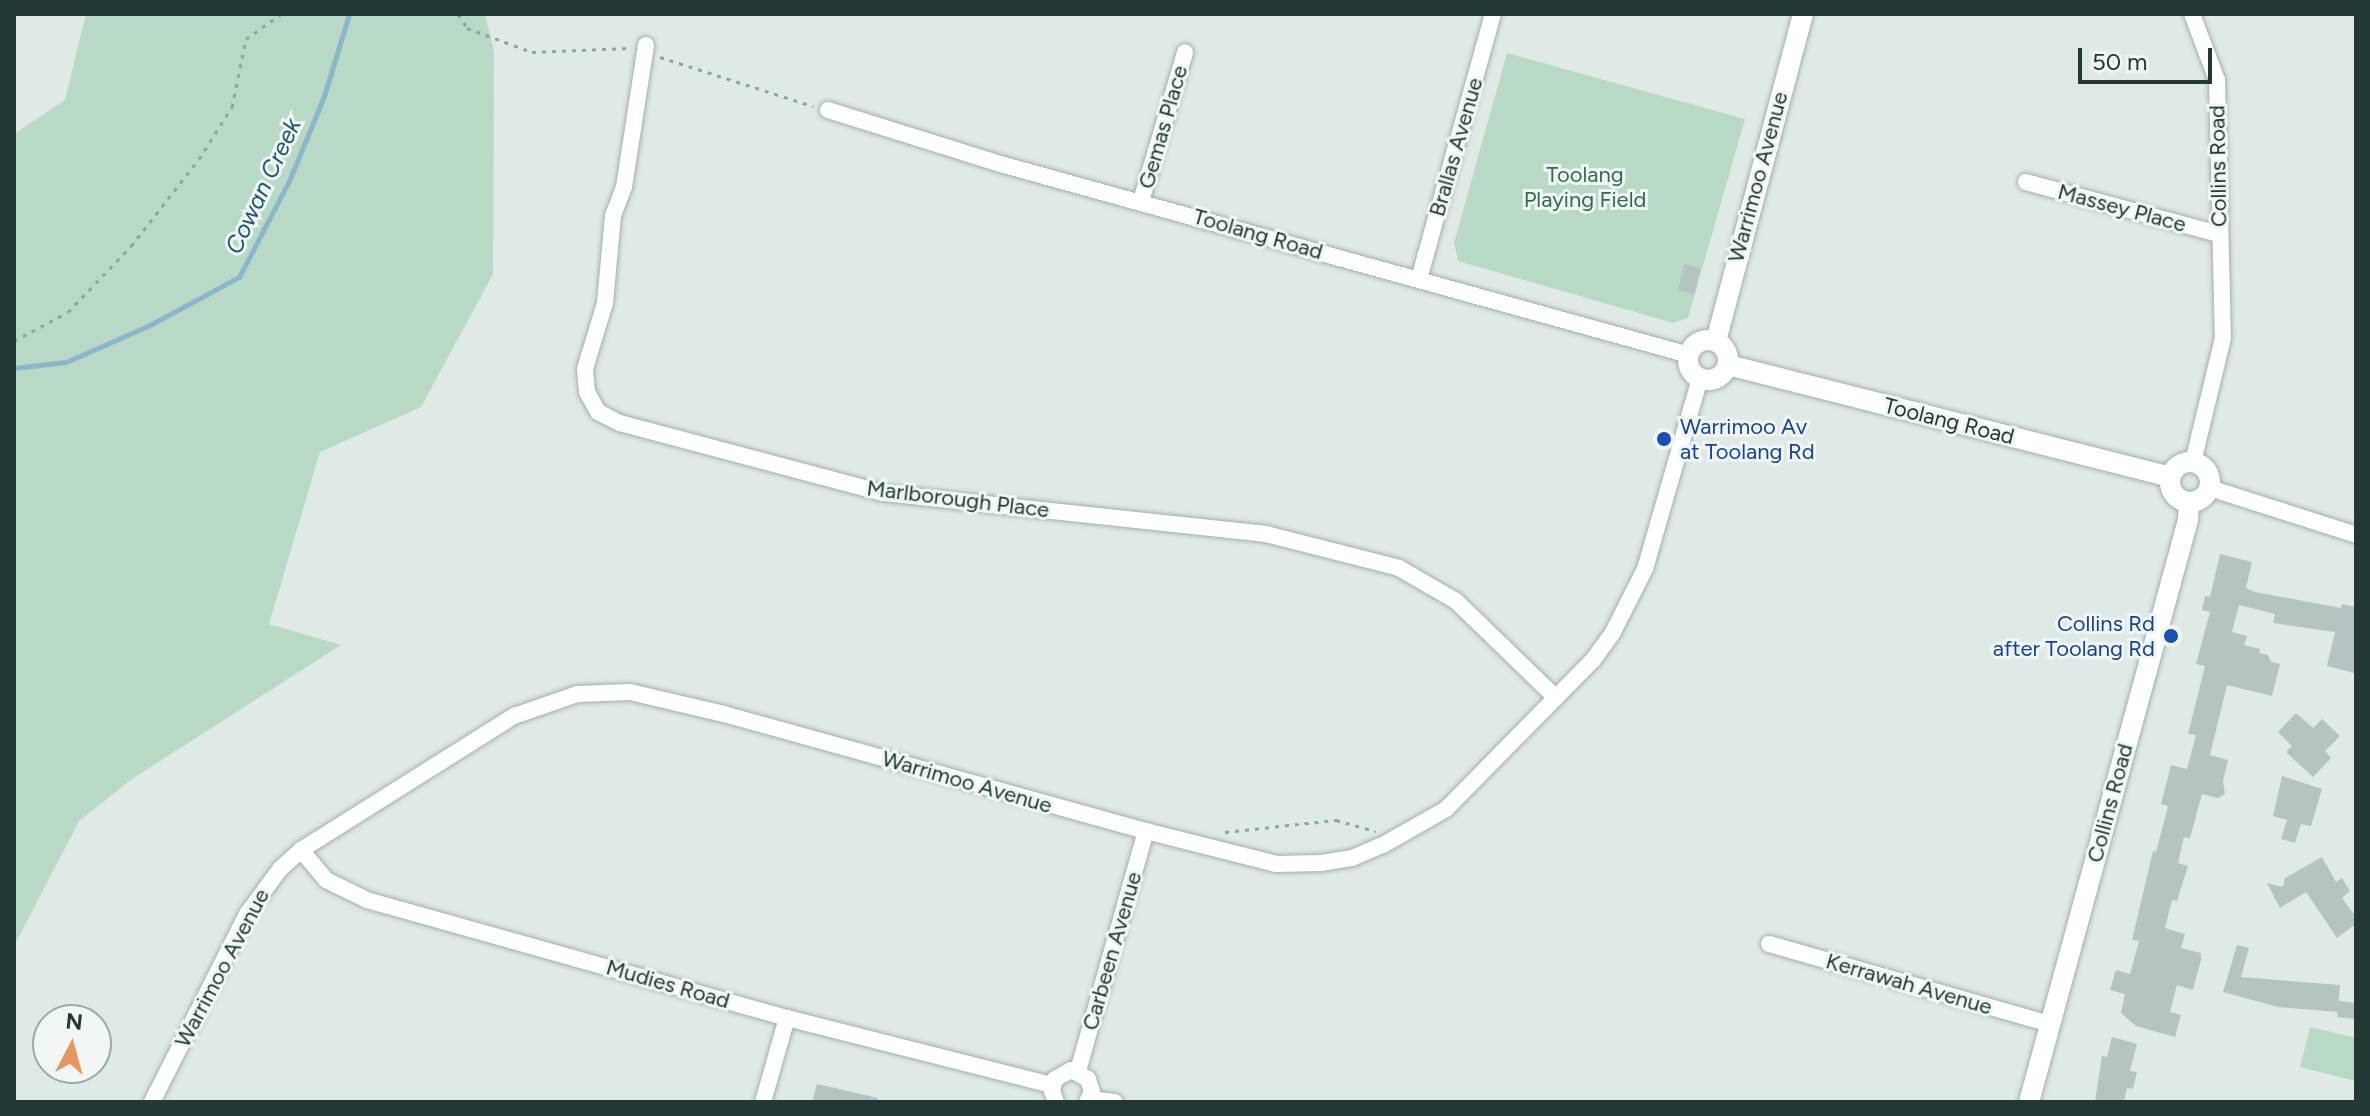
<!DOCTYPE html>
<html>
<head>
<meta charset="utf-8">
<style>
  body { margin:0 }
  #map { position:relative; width:2370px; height:1116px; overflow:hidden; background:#dfe9e6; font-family:Figtree,sans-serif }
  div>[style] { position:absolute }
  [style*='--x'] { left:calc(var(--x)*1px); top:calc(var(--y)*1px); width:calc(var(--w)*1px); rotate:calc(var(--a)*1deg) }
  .green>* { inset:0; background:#b9d9c7 }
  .stream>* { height:5px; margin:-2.5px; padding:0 2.5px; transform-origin:2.5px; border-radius:2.5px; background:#8bb7cb }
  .building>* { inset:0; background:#b5c4c0; transform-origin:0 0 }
  .path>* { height:3px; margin-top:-1.5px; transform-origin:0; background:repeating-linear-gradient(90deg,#82aba4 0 4px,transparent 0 10px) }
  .roads { filter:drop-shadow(0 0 2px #a3b0ad) drop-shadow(0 0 2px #a3b0ad) }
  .minor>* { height:16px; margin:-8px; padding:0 8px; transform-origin:8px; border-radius:8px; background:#fff }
  .tertiary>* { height:20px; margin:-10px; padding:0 10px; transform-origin:10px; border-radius:10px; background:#fff }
  .tertiary>.ring { margin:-10px; padding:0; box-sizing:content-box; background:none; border:20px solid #fff; border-radius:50% }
  .dots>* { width:22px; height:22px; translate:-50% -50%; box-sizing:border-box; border:4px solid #eff6f4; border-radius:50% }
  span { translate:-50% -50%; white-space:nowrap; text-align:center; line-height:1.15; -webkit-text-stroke:6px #eff6f4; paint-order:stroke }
  .street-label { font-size:22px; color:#223835 }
  .park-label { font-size:22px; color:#2f6c50 }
  .transit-label { font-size:22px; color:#164399 }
  .left { translate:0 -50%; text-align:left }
  .right { translate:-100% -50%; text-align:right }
  .water-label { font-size:24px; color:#20566f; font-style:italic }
  .frame { position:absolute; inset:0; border:16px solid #223835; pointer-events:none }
  .north { position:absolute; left:32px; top:1004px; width:80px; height:80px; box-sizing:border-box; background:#eff6f4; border:2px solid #9daaa8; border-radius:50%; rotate:6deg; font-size:22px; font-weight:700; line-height:32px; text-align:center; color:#223835 }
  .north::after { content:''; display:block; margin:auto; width:28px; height:36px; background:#e8955f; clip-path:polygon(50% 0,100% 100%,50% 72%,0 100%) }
  .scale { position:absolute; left:2078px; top:48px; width:134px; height:36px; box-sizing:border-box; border:4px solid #223835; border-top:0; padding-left:10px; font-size:24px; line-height:28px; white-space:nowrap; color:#223835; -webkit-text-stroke:6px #eff6f4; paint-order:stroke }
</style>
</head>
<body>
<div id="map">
  <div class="green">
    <i style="clip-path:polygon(86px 14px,485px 14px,494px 51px,493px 274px,421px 407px,320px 452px,269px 624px,341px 645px,132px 779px,79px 821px,14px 946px,14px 134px,65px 100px)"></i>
    <i style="clip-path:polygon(1507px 53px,1745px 119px,1688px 318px,1673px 323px,1458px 261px,1454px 243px)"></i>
    <i style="clip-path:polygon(2310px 1027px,2356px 1038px,2356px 1081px,2300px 1067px)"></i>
  </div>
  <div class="stream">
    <i style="--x:14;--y:368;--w:52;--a:-6.6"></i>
    <i style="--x:66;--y:362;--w:90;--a:-23.7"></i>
    <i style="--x:148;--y:326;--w:103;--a:-28.3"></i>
    <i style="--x:239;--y:277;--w:108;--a:-62.5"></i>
    <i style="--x:289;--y:181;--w:92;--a:-67.6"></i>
    <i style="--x:324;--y:96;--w:86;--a:-73"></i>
  </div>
  <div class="building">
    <i style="left:1684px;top:264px;width:17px;height:27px;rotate:13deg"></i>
    <i style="clip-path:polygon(2220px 554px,2252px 562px,2246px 588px,2255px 592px,2341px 608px,2342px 604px,2356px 607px,2356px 663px,2354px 673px,2327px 666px,2335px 632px,2273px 623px,2275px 614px,2239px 605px,2232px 632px,2247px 636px,2244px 645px,2260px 649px,2259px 653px,2268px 655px,2271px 662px,2280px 664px,2272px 696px,2227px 685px,2210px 755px,2228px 760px,2223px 781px,2225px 794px,2218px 798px,2202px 794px,2190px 838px,2184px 837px,2178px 863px,2188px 866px,2177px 901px,2172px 900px,2165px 928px,2185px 934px,2181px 948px,2201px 953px,2201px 960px,2193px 990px,2177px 985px,2170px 1012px,2181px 1015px,2175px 1037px,2136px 1026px,2121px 1013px,2125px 994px,2110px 990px,2116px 970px,2130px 974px,2139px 941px,2132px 940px,2153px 851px,2156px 852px,2168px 806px,2161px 804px,2171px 765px,2187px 769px,2196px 735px,2188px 734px,2205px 666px,2196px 664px,2210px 612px,2202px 610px,2205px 596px,2210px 597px)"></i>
    <i style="clip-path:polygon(2296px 713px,2313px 728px,2322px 719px,2340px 736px,2325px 751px,2331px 758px,2313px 777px,2286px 752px,2292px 746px,2278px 732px)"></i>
    <i style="clip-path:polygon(2282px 776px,2322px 789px,2311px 826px,2301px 824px,2295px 843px,2281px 839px,2287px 820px,2273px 816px)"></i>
    <i style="clip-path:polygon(2322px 857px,2336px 882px,2342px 878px,2350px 891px,2342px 898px,2356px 917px,2356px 924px,2337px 938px,2306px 892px,2280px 908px,2267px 883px,2283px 887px,2285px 878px)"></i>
    <i style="clip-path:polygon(2237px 945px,2249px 948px,2241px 977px,2340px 985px,2338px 1012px,2278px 1007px,2223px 992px)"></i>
    <i style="left:2339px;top:1001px;width:17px;height:16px;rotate:7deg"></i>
    <i style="clip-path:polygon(2112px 1037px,2137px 1044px,2130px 1071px,2137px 1072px,2133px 1089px,2127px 1088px,2124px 1102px,2095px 1102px,2102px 1056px,2107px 1057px)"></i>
    <i style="clip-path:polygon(817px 1084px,878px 1098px,877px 1102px,812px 1102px)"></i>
  </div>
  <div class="path">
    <i style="--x:458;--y:14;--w:17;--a:57"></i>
    <i style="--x:467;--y:28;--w:69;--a:20.3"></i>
    <i style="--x:532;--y:52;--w:97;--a:-2.4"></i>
    <i style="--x:660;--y:57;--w:161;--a:17.8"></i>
    <i style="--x:14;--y:341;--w:61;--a:-28.2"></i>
    <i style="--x:68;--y:312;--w:91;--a:-46.3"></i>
    <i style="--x:131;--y:246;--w:110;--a:-52"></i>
    <i style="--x:199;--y:159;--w:62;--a:-57.6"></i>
    <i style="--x:232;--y:107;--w:69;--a:-78.4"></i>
    <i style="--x:246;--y:39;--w:43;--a:-35.5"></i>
    <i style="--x:1225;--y:832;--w:112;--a:-6.2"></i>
    <i style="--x:1336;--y:820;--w:41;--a:15.8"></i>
  </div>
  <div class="roads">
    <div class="minor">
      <i style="--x:2192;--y:14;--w:71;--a:69.3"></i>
      <i style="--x:2217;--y:80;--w:258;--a:88.7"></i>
      <i style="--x:2223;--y:338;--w:128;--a:103.6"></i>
      <i style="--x:646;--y:45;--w:144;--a:98.8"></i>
      <i style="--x:624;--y:187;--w:30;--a:111"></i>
      <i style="--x:613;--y:215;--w:88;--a:95.2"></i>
      <i style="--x:605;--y:303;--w:69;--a:106.9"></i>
      <i style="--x:585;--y:369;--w:23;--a:85"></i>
      <i style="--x:587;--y:392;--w:23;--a:61"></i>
      <i style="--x:598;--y:412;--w:25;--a:27"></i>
      <i style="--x:620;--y:423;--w:272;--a:14.9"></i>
      <i style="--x:883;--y:493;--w:385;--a:6.1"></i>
      <i style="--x:1266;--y:534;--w:137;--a:14.3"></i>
      <i style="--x:1399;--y:568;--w:66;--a:30.1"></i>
      <i style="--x:1456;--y:601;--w:139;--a:44.1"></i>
      <i style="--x:828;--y:110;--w:184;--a:17.4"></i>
      <i style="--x:1004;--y:165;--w:711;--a:15.5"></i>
      <i style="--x:2026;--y:182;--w:200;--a:15.1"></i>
      <i style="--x:1141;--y:201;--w:155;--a:-73.5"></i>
      <i style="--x:1419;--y:279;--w:275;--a:-74.4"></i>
      <i style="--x:2210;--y:488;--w:153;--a:17.8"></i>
      <i style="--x:301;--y:850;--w:39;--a:50"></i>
      <i style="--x:326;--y:880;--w:46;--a:26"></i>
      <i style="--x:367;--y:900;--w:436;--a:15.7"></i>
      <i style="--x:787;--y:1018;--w:273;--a:14.2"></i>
      <i style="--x:1769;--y:944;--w:291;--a:15.9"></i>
      <i style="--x:1078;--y:1071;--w:249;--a:-74.2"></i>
      <i style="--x:1090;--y:1099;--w:25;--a:7"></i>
      <i style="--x:152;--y:1102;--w:211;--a:-63.2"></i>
      <i style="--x:247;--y:914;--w:56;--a:-53.7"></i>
      <i style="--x:280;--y:869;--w:28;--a:-42"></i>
      <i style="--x:301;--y:850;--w:252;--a:-32.2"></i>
      <i style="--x:514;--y:716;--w:67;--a:-19.2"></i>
      <i style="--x:577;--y:694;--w:53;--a:-2.2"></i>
      <i style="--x:630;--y:692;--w:97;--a:13.2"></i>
      <i style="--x:724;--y:714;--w:438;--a:15.5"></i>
      <i style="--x:1146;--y:831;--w:134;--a:14.2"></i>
      <i style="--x:1276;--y:864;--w:45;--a:-1.3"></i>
      <i style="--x:1321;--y:863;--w:31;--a:-9"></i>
      <i style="--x:1352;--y:858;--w:34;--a:-23"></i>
      <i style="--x:1383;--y:845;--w:73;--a:-29.7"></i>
      <i style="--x:1446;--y:809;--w:209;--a:-45.4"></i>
      <i style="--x:1593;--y:660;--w:32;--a:-54"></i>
      <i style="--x:1612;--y:634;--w:73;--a:-63.1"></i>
      <i style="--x:1645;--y:569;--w:199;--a:-73.9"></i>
      <i style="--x:763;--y:1102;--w:87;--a:-74.1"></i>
      <i style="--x:1056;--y:1102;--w:12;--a:-110"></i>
      <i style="--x:1052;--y:1091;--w:12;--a:-76"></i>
      <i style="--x:1055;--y:1079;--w:18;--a:-29"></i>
      <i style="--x:1071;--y:1070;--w:19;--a:28"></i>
      <i style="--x:1088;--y:1079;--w:14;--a:73"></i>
      <i style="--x:1092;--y:1092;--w:11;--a:117"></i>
    </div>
    <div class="tertiary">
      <i class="ring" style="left:1688px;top:340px;width:20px;height:20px"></i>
      <i style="--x:1716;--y:341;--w:338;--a:-75.1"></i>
      <i style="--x:1728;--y:365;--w:456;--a:14.2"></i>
      <i class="ring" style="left:2170px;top:462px;width:20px;height:20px"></i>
      <i style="--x:2029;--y:1102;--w:603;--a:-74.72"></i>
      <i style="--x:2188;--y:520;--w:17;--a:-87"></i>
    </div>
  </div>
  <div class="dots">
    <i style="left:1664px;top:439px;background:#1a4fb4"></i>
    <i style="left:2171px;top:636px;background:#1a4fb4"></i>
  </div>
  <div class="street-label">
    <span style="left:1163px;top:127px;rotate:-74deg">Gemas Place</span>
    <span style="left:1456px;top:147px;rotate:-74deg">Brallas Avenue</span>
    <span style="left:2218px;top:166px;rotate:-91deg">Collins Road</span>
    <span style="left:1758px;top:177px;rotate:-75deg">Warrimoo Avenue</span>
    <span style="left:2122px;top:208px;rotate:15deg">Massey Place</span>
    <span style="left:1258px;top:234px;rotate:16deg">Toolang Road</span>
    <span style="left:1949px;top:421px;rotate:14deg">Toolang Road</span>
    <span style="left:958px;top:499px;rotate:7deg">Marlborough Place</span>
    <span style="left:967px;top:782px;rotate:16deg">Warrimoo Avenue</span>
    <span style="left:2110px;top:803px;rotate:-75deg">Collins Road</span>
    <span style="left:1112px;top:951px;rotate:-74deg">Carbeen Avenue</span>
    <span style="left:222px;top:968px;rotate:-62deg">Warrimoo Avenue</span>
    <span style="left:668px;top:984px;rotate:16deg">Mudies Road</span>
    <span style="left:1909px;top:984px;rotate:16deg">Kerrawah Avenue</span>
  </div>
  <div class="park-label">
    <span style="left:1585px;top:187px">Toolang<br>Playing Field</span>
  </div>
  <div class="transit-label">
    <span class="left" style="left:1680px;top:439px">Warrimoo Av<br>at Toolang Rd</span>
    <span class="right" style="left:2155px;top:636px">Collins Rd<br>after Toolang Rd</span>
  </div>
  <div class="water-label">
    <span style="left:263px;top:186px;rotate:-65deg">Cowan Creek</span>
  </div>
  <div class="frame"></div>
  <div class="north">N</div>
  <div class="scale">50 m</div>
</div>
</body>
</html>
